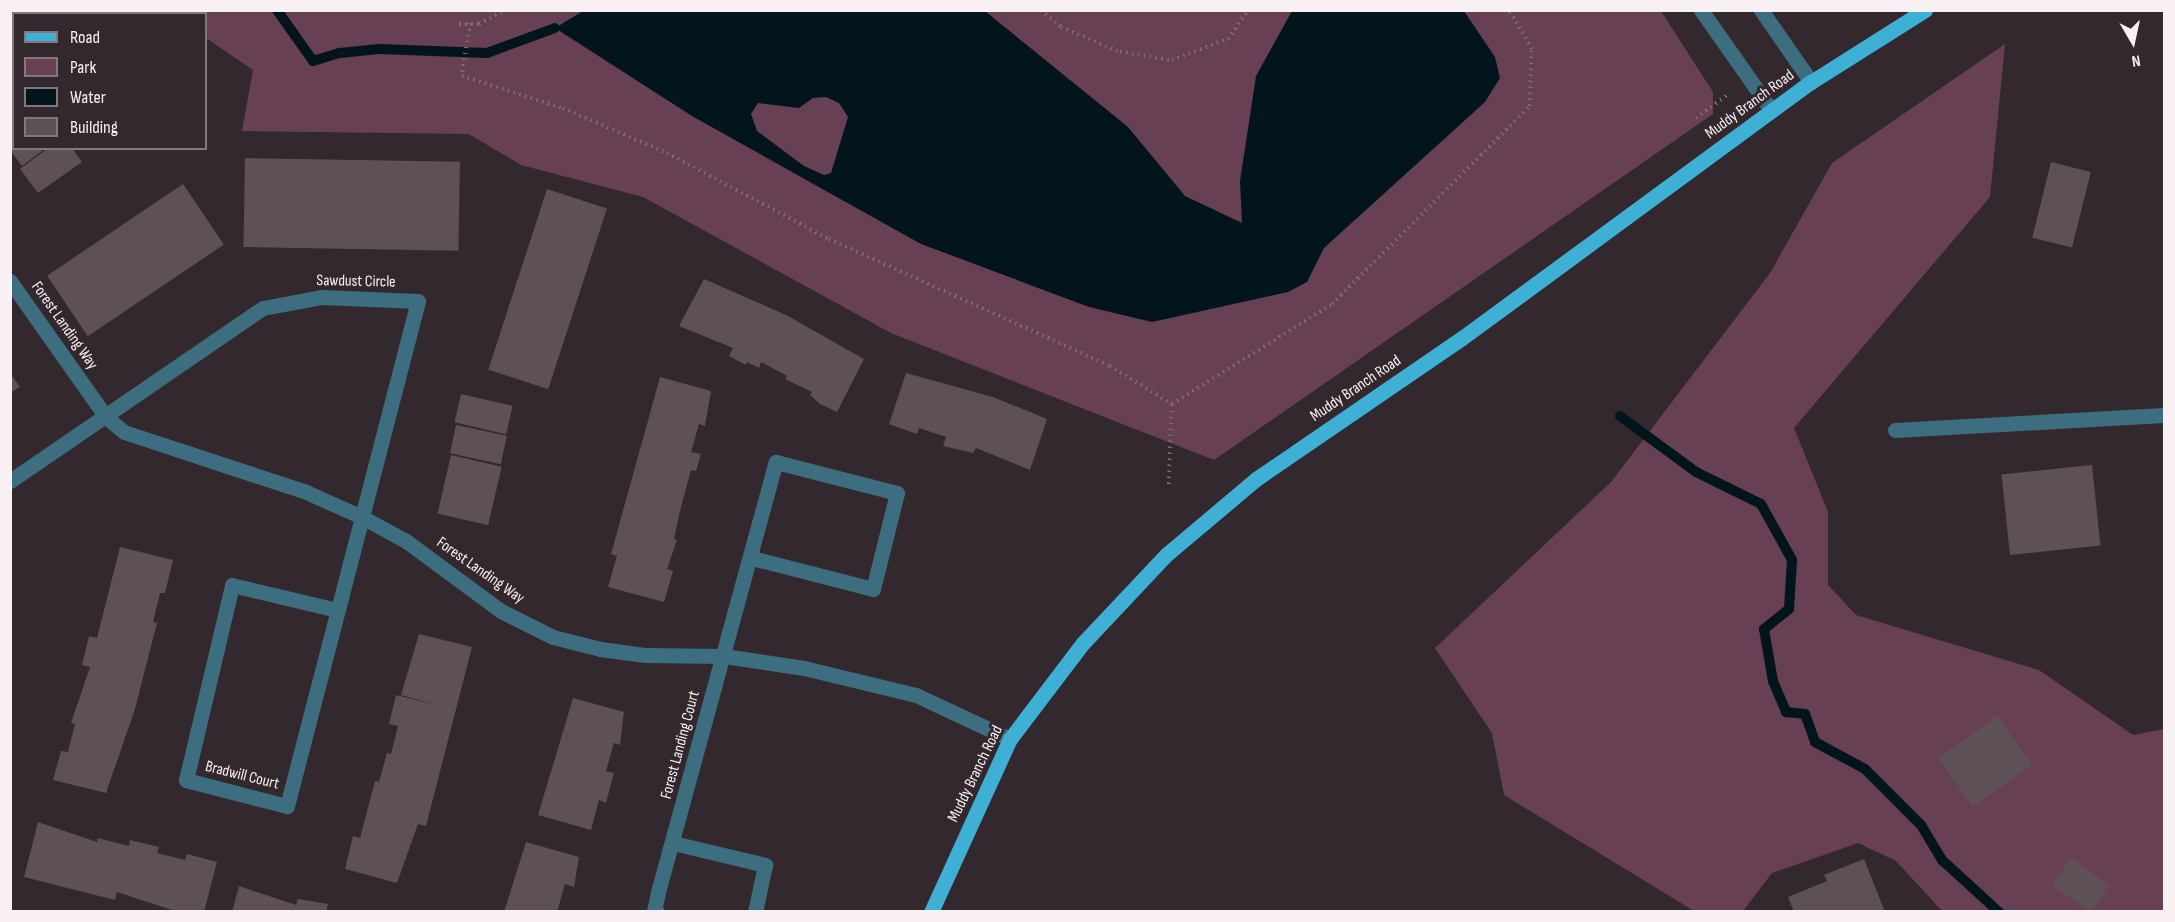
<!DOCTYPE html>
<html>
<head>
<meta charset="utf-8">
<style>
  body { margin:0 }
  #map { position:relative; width:2175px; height:922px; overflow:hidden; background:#33282d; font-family:"Sofia Sans Condensed",sans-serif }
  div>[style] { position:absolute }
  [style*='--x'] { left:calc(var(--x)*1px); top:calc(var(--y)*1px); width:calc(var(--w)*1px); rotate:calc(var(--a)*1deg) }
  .green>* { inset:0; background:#674053 }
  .water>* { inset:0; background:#03151c }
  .stream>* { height:10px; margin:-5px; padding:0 5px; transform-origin:5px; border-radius:5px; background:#03151c }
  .building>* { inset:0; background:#5d5056; transform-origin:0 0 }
  .path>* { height:4px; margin-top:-2px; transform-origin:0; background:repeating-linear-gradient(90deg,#796f73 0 1.5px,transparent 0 6px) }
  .minor>* { height:15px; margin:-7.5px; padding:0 7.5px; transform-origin:7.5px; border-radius:7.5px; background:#3d6e80 }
  .major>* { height:15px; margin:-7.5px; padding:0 7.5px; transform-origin:7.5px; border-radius:7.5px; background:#3eb0d5 }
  span { translate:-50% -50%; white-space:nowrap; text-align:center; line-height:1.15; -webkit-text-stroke:6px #33282d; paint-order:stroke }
  .street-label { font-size:16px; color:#f8f0f3 }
  .frame { position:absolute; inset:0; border:12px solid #f8f0f3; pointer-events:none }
  .legend { position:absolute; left:12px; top:12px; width:195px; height:138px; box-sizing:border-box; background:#33282d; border:2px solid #82787c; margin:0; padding:8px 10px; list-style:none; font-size:18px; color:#f8f0f3 }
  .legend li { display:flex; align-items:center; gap:12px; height:30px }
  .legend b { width:30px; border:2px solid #82787c }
  .north { position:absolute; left:2103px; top:12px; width:60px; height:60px; -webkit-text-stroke:4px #33282d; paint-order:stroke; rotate:171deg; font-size:16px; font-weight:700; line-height:24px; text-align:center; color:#f8f0f3 }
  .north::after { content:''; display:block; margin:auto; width:21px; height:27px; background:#f8f0f3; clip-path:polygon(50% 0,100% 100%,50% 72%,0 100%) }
</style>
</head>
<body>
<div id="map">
  <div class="green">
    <i style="clip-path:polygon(164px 11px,1661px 11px,1713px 92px,1713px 114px,1214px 460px,891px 333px,643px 197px,521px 165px,469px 134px,242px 131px,253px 70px,206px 38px,206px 14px)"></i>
    <i style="clip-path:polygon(2005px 44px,1990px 197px,1794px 428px,1828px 512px,1828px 585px,1856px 615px,2039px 670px,2133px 735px,2164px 729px,2164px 911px,1942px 911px,1896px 861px,1858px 843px,1772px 873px,1743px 911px,1694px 911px,1504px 795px,1492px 733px,1435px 648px,1611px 482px,1770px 273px,1832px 163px)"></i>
  </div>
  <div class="water">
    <i style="clip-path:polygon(evenodd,583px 11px,985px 11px,1128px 127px,1185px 196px,1242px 223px,1240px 181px,1256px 76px,1292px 11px,1464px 11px,1495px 57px,1500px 78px,1485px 102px,1324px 248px,1307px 282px,1288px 292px,1152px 322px,1089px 307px,921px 244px,692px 116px,555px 28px,583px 11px,826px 97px,839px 103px,848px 117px,831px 173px,824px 175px,804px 166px,757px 131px,751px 114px,758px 103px,799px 108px,813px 98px,826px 97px)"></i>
  </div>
  <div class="stream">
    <i style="--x:277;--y:10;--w:62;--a:54.8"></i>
    <i style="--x:313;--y:61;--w:28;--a:-17"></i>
    <i style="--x:340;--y:53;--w:39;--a:-6"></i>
    <i style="--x:379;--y:49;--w:108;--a:2.1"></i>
    <i style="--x:487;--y:53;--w:72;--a:-20.2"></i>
    <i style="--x:1620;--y:416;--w:94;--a:36.4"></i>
    <i style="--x:1696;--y:472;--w:72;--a:26.2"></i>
    <i style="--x:1761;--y:504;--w:64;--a:61"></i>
    <i style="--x:1792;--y:560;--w:49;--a:93.5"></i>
    <i style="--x:1789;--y:609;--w:32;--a:141"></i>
    <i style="--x:1764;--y:629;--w:53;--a:80.2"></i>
    <i style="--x:1773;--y:681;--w:34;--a:67"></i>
    <i style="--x:1786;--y:712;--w:19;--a:6"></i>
    <i style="--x:1805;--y:714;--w:30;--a:70"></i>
    <i style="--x:1815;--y:742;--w:57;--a:28.4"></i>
    <i style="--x:1865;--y:769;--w:79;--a:45"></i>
    <i style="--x:1921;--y:825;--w:41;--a:59"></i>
    <i style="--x:1942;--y:860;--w:77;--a:42.4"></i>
  </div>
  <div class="building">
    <i style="clip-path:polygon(10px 67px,14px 71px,10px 97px)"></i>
    <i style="left:14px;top:96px;width:37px;height:4px;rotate:90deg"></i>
    <i style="clip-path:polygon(14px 135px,14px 148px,46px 148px,22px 166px,10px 150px)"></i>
    <i style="clip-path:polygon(48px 148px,72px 148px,82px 162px,38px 193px,20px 169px)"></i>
    <i style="left:245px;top:158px;width:215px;height:89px;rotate:1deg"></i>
    <i style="left:2051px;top:162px;width:41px;height:78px;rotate:14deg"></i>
    <i style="left:183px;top:184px;width:73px;height:164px;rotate:56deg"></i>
    <i style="left:547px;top:189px;width:63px;height:190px;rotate:18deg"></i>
    <i style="clip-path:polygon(704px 279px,786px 315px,864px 359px,837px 412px,820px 404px,810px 395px,812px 392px,785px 379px,787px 376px,761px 362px,759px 368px,747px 362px,746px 365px,729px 356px,733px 348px,679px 326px)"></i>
    <i style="clip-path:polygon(10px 373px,20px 387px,10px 393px)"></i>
    <i style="clip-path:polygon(906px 373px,993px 397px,1047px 419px,1030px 470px,976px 448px,973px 453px,943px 446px,946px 437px,919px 428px,917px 434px,889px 424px)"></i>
    <i style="clip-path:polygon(660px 377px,711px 391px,705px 426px,699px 424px,691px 452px,701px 454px,696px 471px,691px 470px,680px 511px,674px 539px,677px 540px,667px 569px,673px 571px,664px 602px,608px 587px,617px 556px,611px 554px)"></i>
    <i style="left:461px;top:394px;width:53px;height:29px;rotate:13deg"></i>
    <i style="left:456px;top:425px;width:52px;height:29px;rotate:12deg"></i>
    <i style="left:451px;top:455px;width:52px;height:60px;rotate:13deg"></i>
    <i style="left:2092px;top:465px;width:81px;height:91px;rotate:84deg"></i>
    <i style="clip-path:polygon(120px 547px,173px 560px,165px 593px,160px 593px,153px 622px,157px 623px,135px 709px,106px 793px,53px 780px,61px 751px,68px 752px,75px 724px,71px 723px,90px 667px,82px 665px,89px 636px,97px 638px)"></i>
    <i style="clip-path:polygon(419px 634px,472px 647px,426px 826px,418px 824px,397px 883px,345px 869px,353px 836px,360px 838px,375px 781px,379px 782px,387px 753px,391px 754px,398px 726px,389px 724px,396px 695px,436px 705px,401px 695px)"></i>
    <i style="clip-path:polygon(573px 698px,624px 712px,620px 745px,614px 743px,606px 771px,614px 773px,606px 803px,599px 800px,591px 830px,538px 815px)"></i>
    <i style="left:1998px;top:716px;width:60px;height:73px;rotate:55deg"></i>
    <i style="clip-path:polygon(38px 822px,97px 842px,98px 838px,129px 846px,130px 840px,159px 847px,157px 853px,185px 860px,187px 854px,217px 862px,204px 912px,172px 910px,117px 892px,115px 900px,24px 877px)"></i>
    <i style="clip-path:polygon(526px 842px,579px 857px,574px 887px,565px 884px,557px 912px,504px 912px)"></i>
    <i style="left:2071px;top:858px;width:47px;height:33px;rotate:35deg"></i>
    <i style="clip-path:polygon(1864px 859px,1885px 912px,1794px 912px,1788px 897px,1827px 881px,1824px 875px)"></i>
    <i style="clip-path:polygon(239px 886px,296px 905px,298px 899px,328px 904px,326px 912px,232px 912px)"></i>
  </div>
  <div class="path">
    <i style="--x:1041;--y:10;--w:26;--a:40"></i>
    <i style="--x:1061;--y:27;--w:64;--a:23"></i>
    <i style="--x:1120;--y:52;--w:53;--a:8.7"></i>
    <i style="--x:1172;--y:60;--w:60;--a:-20.6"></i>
    <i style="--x:1228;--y:39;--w:35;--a:-55"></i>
    <i style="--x:470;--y:23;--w:54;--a:98.6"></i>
    <i style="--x:462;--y:76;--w:106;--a:17.6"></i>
    <i style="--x:563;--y:108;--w:113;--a:23.4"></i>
    <i style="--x:667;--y:153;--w:183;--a:28"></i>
    <i style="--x:829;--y:239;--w:308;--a:24.3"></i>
    <i style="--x:1110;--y:366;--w:73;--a:31.5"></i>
    <i style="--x:459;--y:24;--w:20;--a:0"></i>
    <i style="--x:479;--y:24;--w:30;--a:-28"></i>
    <i style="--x:1696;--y:118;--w:42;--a:-36.3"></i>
    <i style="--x:1169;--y:484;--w:80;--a:-87.9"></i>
    <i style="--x:1172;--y:404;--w:189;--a:-32"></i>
    <i style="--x:1332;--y:304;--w:280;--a:-45"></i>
    <i style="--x:1530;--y:106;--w:57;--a:-88"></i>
    <i style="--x:1532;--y:49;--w:45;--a:-120.5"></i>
  </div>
  <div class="minor">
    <i style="--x:1701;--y:10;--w:123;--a:54.9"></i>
    <i style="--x:1761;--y:10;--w:88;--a:55.2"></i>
    <i style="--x:10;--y:281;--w:166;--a:54.8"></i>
    <i style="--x:106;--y:417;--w:23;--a:40"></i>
    <i style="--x:124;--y:432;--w:192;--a:18.2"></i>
    <i style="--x:306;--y:492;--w:59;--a:24"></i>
    <i style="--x:360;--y:516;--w:52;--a:28.5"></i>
    <i style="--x:406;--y:541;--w:118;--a:36.4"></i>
    <i style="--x:501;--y:611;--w:58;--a:26.6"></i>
    <i style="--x:553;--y:637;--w:49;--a:14.3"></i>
    <i style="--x:600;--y:649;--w:45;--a:7.6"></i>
    <i style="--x:645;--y:655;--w:79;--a:0.7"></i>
    <i style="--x:724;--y:656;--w:81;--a:8.5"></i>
    <i style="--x:804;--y:668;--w:115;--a:13.6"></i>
    <i style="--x:916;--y:695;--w:104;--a:25.1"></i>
    <i style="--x:1895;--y:430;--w:269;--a:-3.2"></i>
    <i style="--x:10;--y:481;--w:306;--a:-34.4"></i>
    <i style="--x:263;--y:308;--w:59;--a:-10.7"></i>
    <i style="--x:321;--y:297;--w:97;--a:2.4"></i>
    <i style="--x:418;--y:301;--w:522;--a:104.54"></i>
    <i style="--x:287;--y:806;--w:104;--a:-165.6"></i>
    <i style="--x:186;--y:780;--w:200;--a:-76.7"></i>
    <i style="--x:232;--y:585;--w:108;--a:13.4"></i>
    <i style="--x:673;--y:843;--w:95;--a:13.4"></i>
    <i style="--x:765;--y:865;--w:48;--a:102"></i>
    <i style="--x:657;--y:912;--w:3;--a:-162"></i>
    <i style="--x:654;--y:911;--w:19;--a:-78"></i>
    <i style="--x:658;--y:892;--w:446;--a:-74.7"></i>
    <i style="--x:776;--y:462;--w:125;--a:14.4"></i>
    <i style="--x:897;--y:493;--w:99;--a:104"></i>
    <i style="--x:873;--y:589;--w:125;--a:-165.6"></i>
  </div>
  <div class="major">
    <i style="--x:931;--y:912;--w:190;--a:-65.5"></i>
    <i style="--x:1010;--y:739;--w:121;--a:-52.8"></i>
    <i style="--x:1083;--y:643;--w:122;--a:-46.7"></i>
    <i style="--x:1167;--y:554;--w:116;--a:-40.1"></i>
    <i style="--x:1256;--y:479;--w:250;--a:-34.4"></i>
    <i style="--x:1462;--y:338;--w:433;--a:-36.3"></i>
    <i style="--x:1811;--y:82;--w:135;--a:-32.3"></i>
  </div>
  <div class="street-label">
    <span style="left:1750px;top:105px;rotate:-36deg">Muddy Branch Road</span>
    <span style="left:356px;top:282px;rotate:1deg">Sawdust Circle</span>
    <span style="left:64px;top:326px;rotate:55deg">Forest Landing Way</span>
    <span style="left:1356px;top:389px;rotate:-34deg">Muddy Branch Road</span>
    <span style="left:480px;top:571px;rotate:35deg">Forest Landing Way</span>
    <span style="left:681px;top:745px;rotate:-75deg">Forest Landing Court</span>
    <span style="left:976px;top:774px;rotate:-64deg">Muddy Branch Road</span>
    <span style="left:242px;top:776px;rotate:14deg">Bradwill Court</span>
  </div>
  <div class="frame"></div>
  <ul class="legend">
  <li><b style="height:8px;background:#3eb0d5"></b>Road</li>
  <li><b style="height:16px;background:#674053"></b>Park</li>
  <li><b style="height:16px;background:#03151c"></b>Water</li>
  <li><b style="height:16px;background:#5d5056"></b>Building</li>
  </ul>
  <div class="north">N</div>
</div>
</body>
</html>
